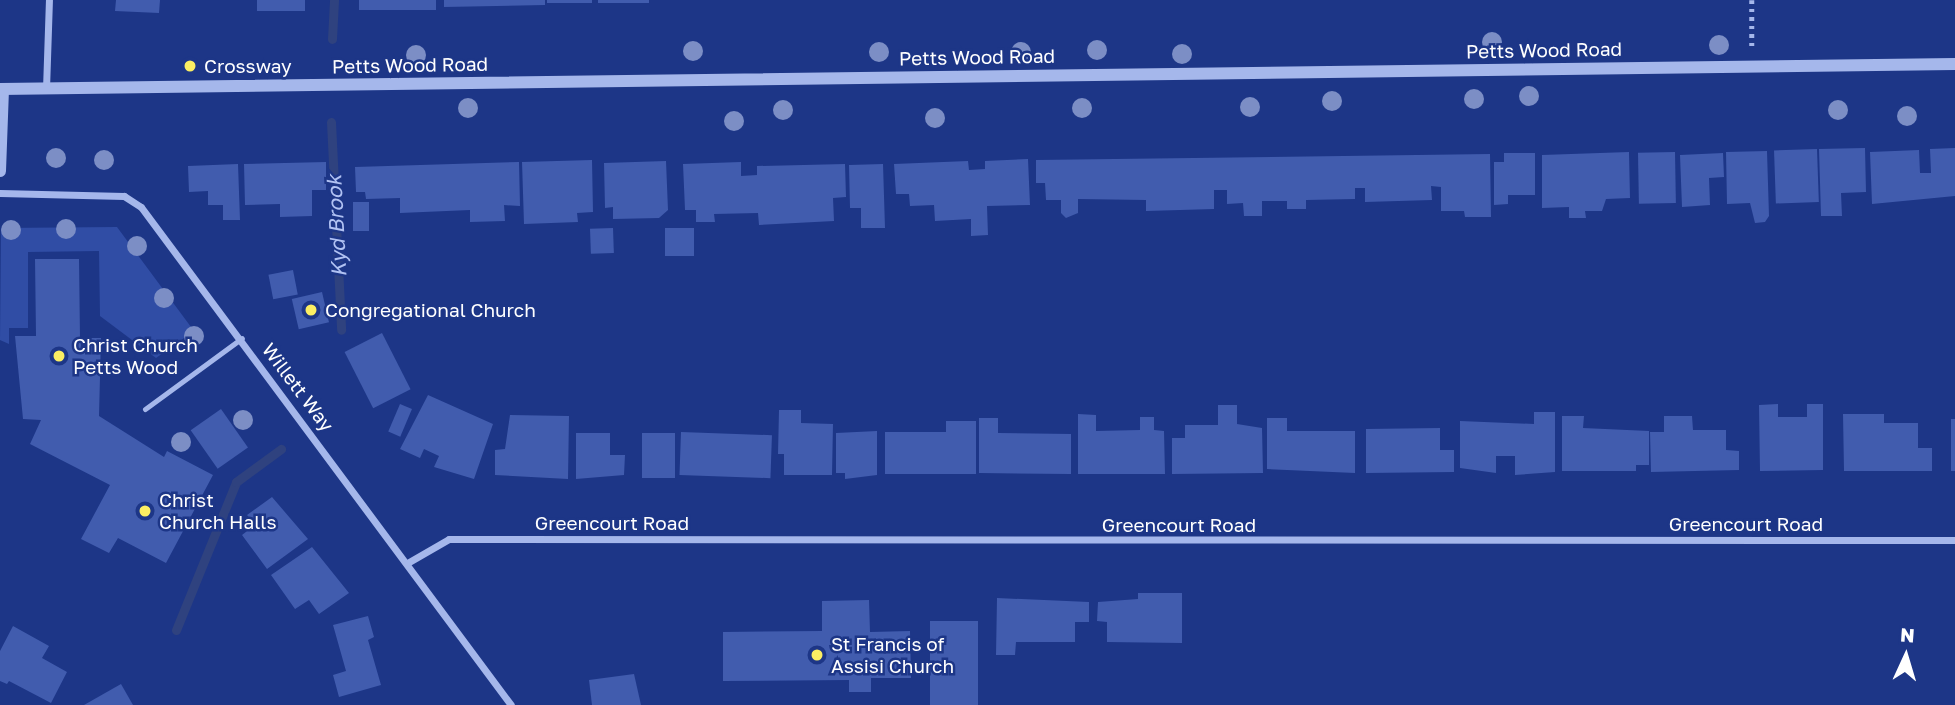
<!DOCTYPE html>
<html>
<head>
<meta charset="utf-8">
<style>
  body { margin:0 }
  #map { position:relative; width:1955px; height:705px; overflow:hidden; background:#1d3687; font-family:"Golos Text",sans-serif }
  div>[style] { position:absolute }
  [style*='--x'] { left:calc(var(--x)*1px); top:calc(var(--y)*1px); width:calc(var(--w)*1px); rotate:calc(var(--a)*1deg) }
  .green>* { inset:0; background:#304da5 }
  .stream>* { height:9px; margin:-4.5px; padding:0 4.5px; transform-origin:4.5px; border-radius:4.5px; background:#2f427f }
  .building>* { inset:0; background:#415cae; transform-origin:0 0 }
  .path>* { height:4.5px; margin-top:-2.25px; transform-origin:0; background:repeating-linear-gradient(90deg,#a5b7eb 0 3.5px,transparent 0 8.5px) }
  .service>* { height:5px; margin:-2.5px; padding:0 2.5px; transform-origin:2.5px; border-radius:2.5px; background:#a5b7eb }
  .minor>* { height:7px; margin:-3.5px; padding:0 3.5px; transform-origin:3.5px; border-radius:3.5px; background:#a5b7eb }
  .tertiary>* { height:12px; margin:-6px; padding:0 6px; transform-origin:6px; border-radius:6px; background:#a5b7eb }
  .trees>* { width:20px; height:20px; margin:-10px; border-radius:50%; background:#7c8ec5 }
  .dots>* { width:19px; height:19px; translate:-50% -50%; box-sizing:border-box; border:4px solid #1d3687; border-radius:50% }
  span { translate:-50% -50%; white-space:nowrap; text-align:center; line-height:1.15; -webkit-text-stroke:5px #1d3687; paint-order:stroke }
  .street-label { font-size:19px; color:#fff }
  .poi-label { font-size:19px; color:#fff }
  .left { translate:0 -50%; text-align:left }
  .water-label { font-size:21px; color:#b1c2f3; font-style:italic }
  .north { position:absolute; left:1871px; top:621px; width:70px; height:70px; -webkit-text-stroke:5px #1d3687; paint-order:stroke; rotate:4deg; font-size:19px; font-weight:700; line-height:28px; text-align:center; color:#fff }
  .north::after { content:''; display:block; margin:auto; width:24px; height:32px; background:#fff; clip-path:polygon(50% 0,100% 100%,50% 72%,0 100%) }
</style>
</head>
<body>
<div id="map">
  <div class="green">
    <i style="clip-path:polygon(117px 227px,194px 331px,156px 358px,100px 316px,99px 251px,28px 252px,28px 328px,9px 328px,9px 344px,0 340px,1px 228px)"></i>
  </div>
  <div class="stream">
    <i style="--x:332;--y:39;--w:39;--a:-87"></i>
    <i style="--x:331;--y:122;--w:208;--a:87.2"></i>
    <i style="--x:176;--y:630;--w:160;--a:-67.9"></i>
    <i style="--x:236;--y:482;--w:56;--a:-36.3"></i>
  </div>
  <div class="building">
    <i style="clip-path:polygon(116px 0,160px 0,159px 13px,115px 11px)"></i>
    <i style="left:257px;top:0;width:48px;height:11px"></i>
    <i style="left:359px;top:0;width:77px;height:10px"></i>
    <i style="clip-path:polygon(444px 0,545px 0,545px 5px,444px 7px)"></i>
    <i style="left:547px;top:0;width:45px;height:3px"></i>
    <i style="left:598px;top:0;width:51px;height:3px"></i>
    <i style="clip-path:polygon(1865px 148px,1866px 192px,1841px 193px,1842px 216px,1821px 216px,1819px 149px)"></i>
    <i style="clip-path:polygon(1955px 148px,1955px 196px,1872px 204px,1870px 152px,1919px 150px,1920px 173px,1931px 173px,1930px 149px)"></i>
    <i style="left:1817px;top:149px;width:53px;height:43px;rotate:88deg"></i>
    <i style="clip-path:polygon(1767px 151px,1769px 216px,1765px 222px,1755px 223px,1750px 203px,1727px 204px,1726px 152px)"></i>
    <i style="clip-path:polygon(1629px 152px,1630px 198px,1606px 199px,1602px 211px,1585px 211px,1586px 218px,1569px 218px,1569px 207px,1542px 208px,1542px 155px)"></i>
    <i style="left:1675px;top:152px;width:51px;height:37px;rotate:89deg"></i>
    <i style="clip-path:polygon(1504px 153px,1535px 153px,1535px 195px,1508px 195px,1508px 204px,1494px 205px,1494px 162px,1504px 162px)"></i>
    <i style="clip-path:polygon(1723px 153px,1724px 177px,1709px 178px,1710px 205px,1682px 207px,1680px 155px)"></i>
    <i style="clip-path:polygon(1490px 154px,1491px 217px,1465px 217px,1464px 211px,1441px 211px,1441px 187px,1431px 186px,1432px 200px,1365px 202px,1365px 188px,1355px 188px,1355px 199px,1306px 200px,1306px 209px,1287px 209px,1287px 201px,1262px 201px,1262px 216px,1244px 216px,1243px 203px,1227px 204px,1227px 190px,1214px 190px,1214px 209px,1146px 211px,1146px 200px,1078px 199px,1078px 213px,1066px 218px,1061px 213px,1061px 200px,1046px 200px,1045px 183px,1036px 183px,1036px 160px)"></i>
    <i style="clip-path:polygon(1028px 159px,1030px 205px,987px 206px,988px 235px,971px 236px,971px 219px,935px 221px,934px 205px,910px 206px,909px 194px,896px 194px,894px 164px,968px 161px,969px 170px,985px 169px,985px 161px)"></i>
    <i style="clip-path:polygon(592px 160px,593px 212px,577px 213px,578px 222px,524px 224px,522px 162px)"></i>
    <i style="clip-path:polygon(666px 161px,668px 210px,659px 218px,613px 219px,613px 207px,605px 208px,604px 163px)"></i>
    <i style="clip-path:polygon(326px 162px,326px 190px,312px 190px,312px 216px,280px 217px,280px 204px,245px 205px,244px 164px)"></i>
    <i style="clip-path:polygon(519px 162px,520px 206px,504px 205px,505px 221px,470px 222px,470px 210px,400px 213px,400px 198px,366px 199px,365px 192px,356px 192px,355px 167px)"></i>
    <i style="clip-path:polygon(741px 162px,741px 176px,757px 175px,757px 166px,845px 164px,846px 197px,833px 198px,834px 221px,759px 225px,758px 213px,714px 214px,715px 222px,696px 222px,696px 210px,685px 210px,683px 164px)"></i>
    <i style="clip-path:polygon(238px 164px,240px 220px,223px 220px,223px 205px,208px 205px,208px 191px,189px 192px,188px 166px)"></i>
    <i style="clip-path:polygon(883px 164px,885px 228px,861px 228px,861px 208px,850px 208px,849px 165px)"></i>
    <i style="left:353px;top:202px;width:16px;height:29px"></i>
    <i style="left:613px;top:228px;width:25px;height:23px;rotate:88deg"></i>
    <i style="left:665px;top:228px;width:29px;height:28px"></i>
    <i style="clip-path:polygon(35px 259px,79px 259px,80px 338px,101px 338px,99px 416px,164px 457px,167px 451px,213px 475px,166px 563px,118px 538px,109px 553px,81px 539px,110px 485px,30px 444px,41px 420px,23px 419px,15px 336px,36px 336px)"></i>
    <i style="left:293px;top:270px;width:25px;height:25px;rotate:79deg"></i>
    <i style="left:322px;top:292px;width:31px;height:31px;rotate:77deg"></i>
    <i style="left:382px;top:333px;width:63px;height:42px;rotate:63deg"></i>
    <i style="clip-path:polygon(428px 395px,493px 424px,474px 479px,434px 467px,439px 456px,424px 449px,420px 458px,400px 449px)"></i>
    <i style="left:400px;top:404px;width:13px;height:30px;rotate:23deg"></i>
    <i style="clip-path:polygon(1778px 404px,1778px 417px,1807px 417px,1807px 404px,1823px 404px,1823px 470px,1760px 471px,1759px 405px)"></i>
    <i style="clip-path:polygon(1218px 405px,1237px 405px,1237px 424px,1262px 428px,1263px 473px,1172px 474px,1172px 438px,1185px 438px,1185px 425px,1218px 425px)"></i>
    <i style="left:221px;top:409px;width:47px;height:37px;rotate:55deg"></i>
    <i style="clip-path:polygon(779px 410px,801px 410px,801px 423px,833px 424px,832px 475px,784px 475px,784px 454px,778px 454px)"></i>
    <i style="clip-path:polygon(1534px 412px,1555px 412px,1555px 472px,1515px 475px,1515px 456px,1496px 456px,1496px 473px,1460px 468px,1460px 421px,1534px 424px)"></i>
    <i style="clip-path:polygon(1078px 414px,1096px 415px,1096px 431px,1140px 430px,1140px 417px,1154px 417px,1154px 430px,1164px 431px,1165px 474px,1078px 474px)"></i>
    <i style="clip-path:polygon(1843px 414px,1884px 414px,1884px 423px,1918px 423px,1918px 448px,1932px 448px,1932px 471px,1844px 471px)"></i>
    <i style="clip-path:polygon(510px 415px,569px 416px,568px 479px,495px 475px,495px 450px,505px 449px)"></i>
    <i style="clip-path:polygon(1562px 416px,1584px 416px,1583px 428px,1649px 431px,1649px 465px,1636px 465px,1636px 471px,1562px 471px)"></i>
    <i style="clip-path:polygon(1664px 416px,1692px 416px,1693px 430px,1726px 430px,1726px 450px,1739px 451px,1739px 470px,1651px 472px,1650px 432px,1664px 432px)"></i>
    <i style="clip-path:polygon(979px 418px,998px 418px,998px 433px,1071px 434px,1071px 474px,979px 473px)"></i>
    <i style="clip-path:polygon(1267px 418px,1287px 418px,1287px 431px,1355px 431px,1355px 473px,1267px 469px)"></i>
    <i style="left:1951px;top:419px;width:4px;height:52px"></i>
    <i style="clip-path:polygon(946px 421px,976px 421px,976px 474px,885px 474px,885px 432px,946px 432px)"></i>
    <i style="clip-path:polygon(1440px 428px,1440px 450px,1454px 450px,1454px 472px,1366px 473px,1366px 429px)"></i>
    <i style="clip-path:polygon(877px 431px,877px 475px,845px 479px,845px 473px,836px 473px,836px 433px)"></i>
    <i style="left:681px;top:432px;width:91px;height:43px;rotate:2deg"></i>
    <i style="clip-path:polygon(576px 433px,610px 433px,610px 455px,625px 455px,624px 475px,576px 479px)"></i>
    <i style="left:642px;top:433px;width:33px;height:45px"></i>
    <i style="clip-path:polygon(272px 497px,308px 539px,267px 569px,242px 535px,255px 525px,247px 515px)"></i>
    <i style="clip-path:polygon(312px 547px,349px 593px,319px 614px,309px 600px,295px 609px,271px 575px)"></i>
    <i style="clip-path:polygon(1138px 593px,1182px 593px,1182px 643px,1107px 642px,1107px 622px,1097px 621px,1098px 602px,1138px 599px)"></i>
    <i style="clip-path:polygon(997px 598px,1089px 602px,1089px 622px,1075px 622px,1075px 642px,1016px 642px,1015px 655px,996px 655px)"></i>
    <i style="clip-path:polygon(869px 600px,870px 632px,910px 631px,911px 678px,871px 678px,871px 692px,849px 692px,849px 680px,723px 681px,723px 632px,822px 631px,822px 601px)"></i>
    <i style="clip-path:polygon(368px 616px,374px 637px,368px 640px,381px 685px,339px 697px,333px 675px,346px 671px,333px 625px)"></i>
    <i style="left:930px;top:621px;width:48px;height:84px"></i>
    <i style="clip-path:polygon(13px 626px,49px 646px,42px 658px,67px 672px,51px 703px,9px 681px,7px 684px,0 681px,0 651px)"></i>
    <i style="clip-path:polygon(634px 674px,641px 705px,592px 705px,589px 680px)"></i>
    <i style="clip-path:polygon(121px 684px,133px 705px,84px 705px)"></i>
  </div>
  <div class="path">
    <i style="--x:1752;--y:0;--w:48;--a:90"></i>
  </div>
  <div class="service">
    <i style="--x:145;--y:409;--w:120;--a:-36.2"></i>
  </div>
  <div class="minor">
    <i style="--x:46;--y:89;--w:89;--a:-88.1"></i>
    <i style="--x:0;--y:193;--w:124;--a:1.4"></i>
    <i style="--x:124;--y:196;--w:20;--a:33"></i>
    <i style="--x:141;--y:207;--w:620;--a:53.39"></i>
    <i style="--x:409;--y:562;--w:46;--a:-29.9"></i>
    <i style="--x:449;--y:539;--w:1506;--a:0.04"></i>
  </div>
  <div class="tertiary">
    <i style="--x:0;--y:89;--w:1955;--a:-0.73"></i>
    <i style="--x:0;--y:171;--w:82;--a:-87.9"></i>
  </div>
  <div class="trees">
    <i style="left:1492px;top:42px"></i>
    <i style="left:1719px;top:45px"></i>
    <i style="left:1097px;top:50px"></i>
    <i style="left:693px;top:51px"></i>
    <i style="left:879px;top:52px"></i>
    <i style="left:1021px;top:52px"></i>
    <i style="left:1182px;top:54px"></i>
    <i style="left:416px;top:55px"></i>
    <i style="left:1529px;top:96px"></i>
    <i style="left:1474px;top:99px"></i>
    <i style="left:1332px;top:101px"></i>
    <i style="left:1250px;top:107px"></i>
    <i style="left:468px;top:108px"></i>
    <i style="left:1082px;top:108px"></i>
    <i style="left:783px;top:110px"></i>
    <i style="left:1838px;top:110px"></i>
    <i style="left:1907px;top:116px"></i>
    <i style="left:935px;top:118px"></i>
    <i style="left:734px;top:121px"></i>
    <i style="left:56px;top:158px"></i>
    <i style="left:104px;top:160px"></i>
    <i style="left:66px;top:229px"></i>
    <i style="left:11px;top:230px"></i>
    <i style="left:137px;top:246px"></i>
    <i style="left:164px;top:298px"></i>
    <i style="left:194px;top:336px"></i>
    <i style="left:243px;top:420px"></i>
    <i style="left:181px;top:442px"></i>
  </div>
  <div class="dots">
    <i style="left:190px;top:66px;background:#fbee63"></i>
    <i style="left:311px;top:310px;background:#fbee63"></i>
    <i style="left:59px;top:356px;background:#fbee63"></i>
    <i style="left:145px;top:511px;background:#fbee63"></i>
    <i style="left:817px;top:655px;background:#fbee63"></i>
  </div>
  <div class="street-label">
    <span style="left:1544px;top:50px;rotate:-1deg">Petts Wood Road</span>
    <span style="left:977px;top:57px;rotate:-1deg">Petts Wood Road</span>
    <span style="left:410px;top:65px;rotate:-1deg">Petts Wood Road</span>
    <span style="left:298px;top:387px;rotate:53deg">Willett Way</span>
    <span style="left:612px;top:523px">Greencourt Road</span>
    <span style="left:1746px;top:524px">Greencourt Road</span>
    <span style="left:1179px;top:525px">Greencourt Road</span>
  </div>
  <div class="poi-label">
    <span class="left" style="left:204px;top:66px">Crossway</span>
    <span class="left" style="left:325px;top:310px">Congregational Church</span>
    <span class="left" style="left:73px;top:356px">Christ Church<br>Petts Wood</span>
    <span class="left" style="left:159px;top:511px">Christ<br>Church Halls</span>
    <span class="left" style="left:831px;top:655px">St Francis of<br>Assisi Church</span>
  </div>
  <div class="water-label">
    <span style="left:336px;top:226px;rotate:-93deg">Kyd Brook</span>
  </div>
  <div class="north">N</div>
</div>
</body>
</html>
